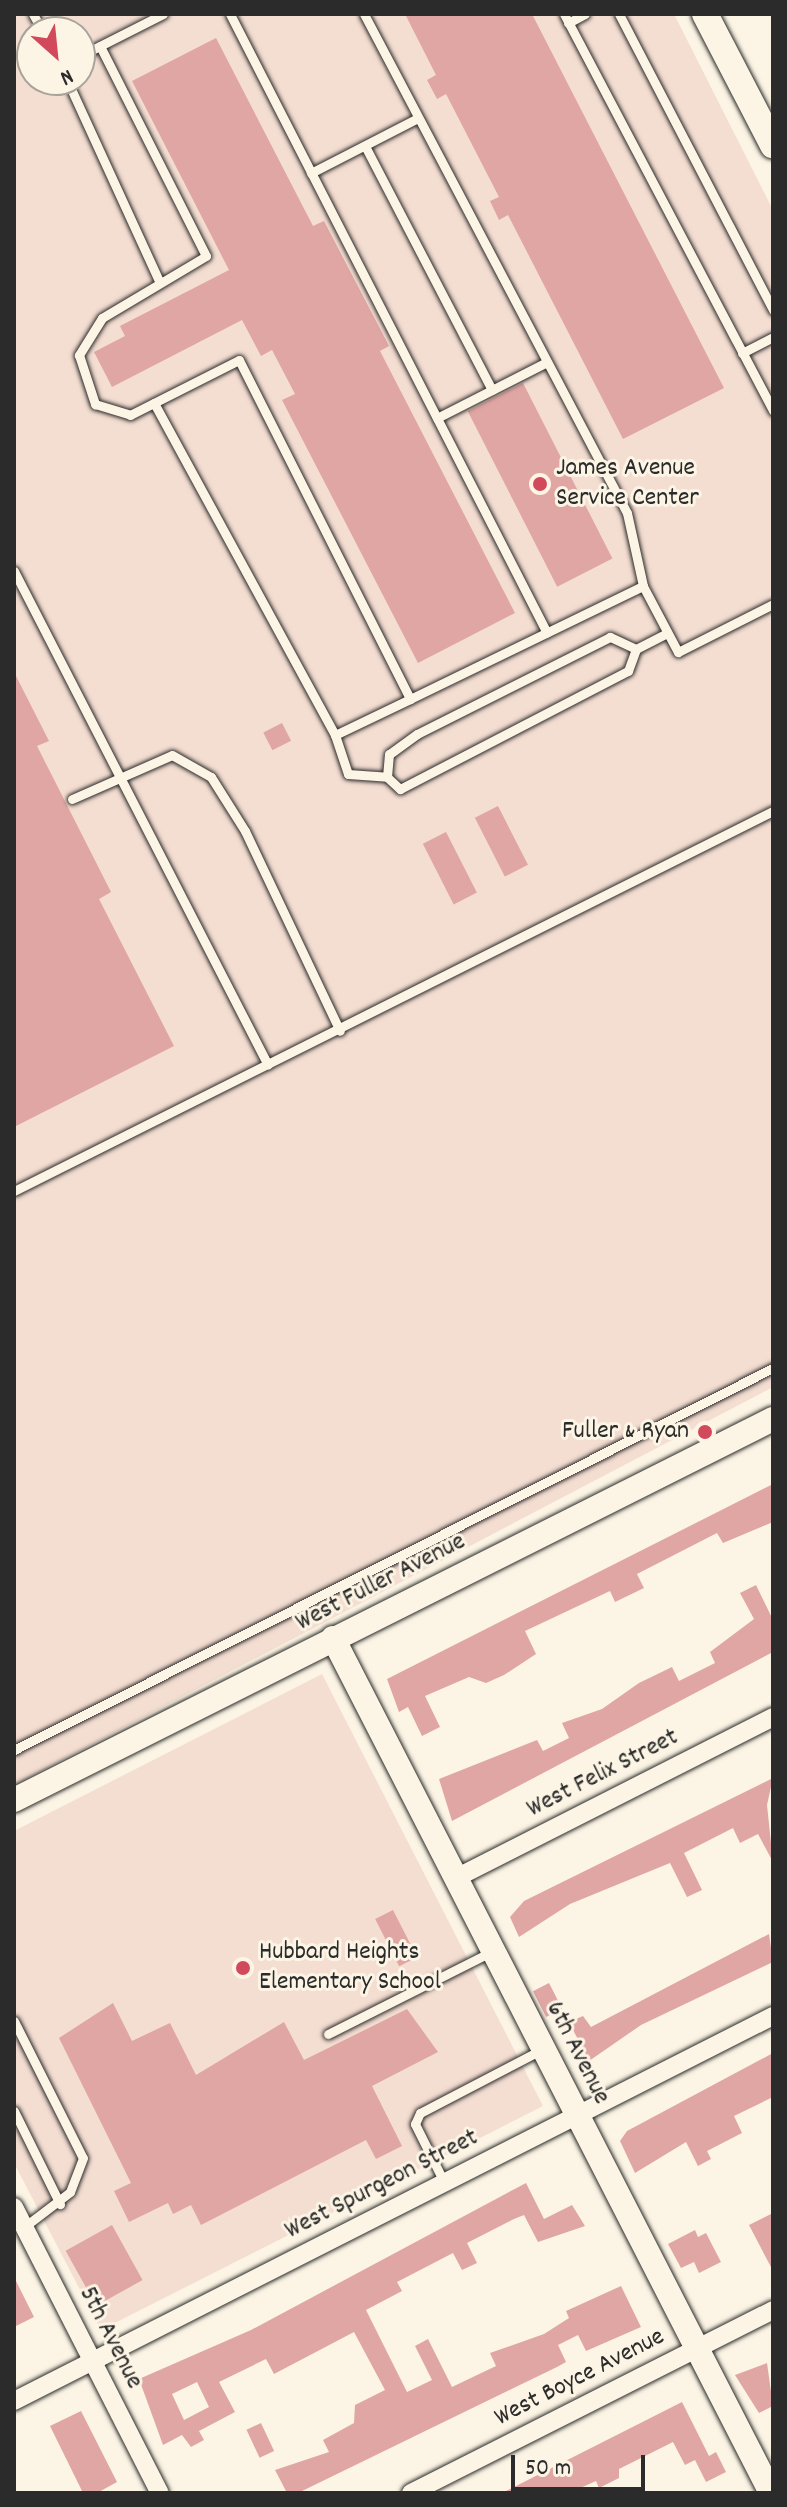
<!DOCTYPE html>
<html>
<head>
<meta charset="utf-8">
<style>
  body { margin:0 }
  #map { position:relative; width:787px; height:2507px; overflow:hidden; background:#fcf5e5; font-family:Dekko,sans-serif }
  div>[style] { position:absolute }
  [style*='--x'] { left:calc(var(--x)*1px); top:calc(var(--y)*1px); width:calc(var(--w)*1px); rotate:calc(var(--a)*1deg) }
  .built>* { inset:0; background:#f4ddd1 }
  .building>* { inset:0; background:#e0a6a3; transform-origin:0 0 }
  .roads { filter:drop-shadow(0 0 2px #2b2b2b) drop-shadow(0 0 2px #2b2b2b) }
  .service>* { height:9px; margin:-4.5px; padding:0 4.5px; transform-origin:4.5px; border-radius:4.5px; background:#fcf5e5 }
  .minor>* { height:18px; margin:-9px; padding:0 9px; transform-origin:9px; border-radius:9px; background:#fcf5e5 }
  .tertiary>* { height:24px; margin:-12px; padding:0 12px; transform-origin:12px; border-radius:12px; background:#fcf5e5 }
  .secondary>* { height:26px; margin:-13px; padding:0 13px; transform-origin:13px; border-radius:13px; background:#fcf5e5 }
  .dots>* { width:22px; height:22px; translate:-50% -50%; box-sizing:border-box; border:4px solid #fcf5e5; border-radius:50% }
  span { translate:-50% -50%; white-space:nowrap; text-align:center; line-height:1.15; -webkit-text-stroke:6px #fcf5e5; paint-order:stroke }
  .poi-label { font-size:26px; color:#2b2b2b }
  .left { translate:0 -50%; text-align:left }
  .right { translate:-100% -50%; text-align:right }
  .street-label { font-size:26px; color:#2b2b2b }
  .frame { position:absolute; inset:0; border:16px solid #2b2b2b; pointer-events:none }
  .north { position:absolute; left:16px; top:16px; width:80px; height:80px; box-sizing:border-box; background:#fcf5e5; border:2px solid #a8a49b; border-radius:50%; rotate:153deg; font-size:22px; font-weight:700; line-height:32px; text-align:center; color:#2b2b2b }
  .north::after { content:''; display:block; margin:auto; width:28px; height:36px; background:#d1495b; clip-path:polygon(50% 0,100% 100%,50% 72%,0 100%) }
  .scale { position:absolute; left:511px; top:2455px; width:134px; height:36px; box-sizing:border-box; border:4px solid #2b2b2b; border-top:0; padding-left:10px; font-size:24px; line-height:28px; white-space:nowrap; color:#2b2b2b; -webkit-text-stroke:6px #fcf5e5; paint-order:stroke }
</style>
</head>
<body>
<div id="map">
  <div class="built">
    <i style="clip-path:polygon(evenodd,14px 14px,674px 14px,773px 210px,773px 1387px,14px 1785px,14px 14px,32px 32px,80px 32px,80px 80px,32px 80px,32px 32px)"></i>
    <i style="clip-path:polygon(322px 1674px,543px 2106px,101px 2330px,14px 2163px,14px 1831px)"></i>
  </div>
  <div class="building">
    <i style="clip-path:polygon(405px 14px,532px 14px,724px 388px,623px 439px,508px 215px,499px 220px,490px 201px,499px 197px,446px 94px,437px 99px,427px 80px,436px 75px)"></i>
    <i style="clip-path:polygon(216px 38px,313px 226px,324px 221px,389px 346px,380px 351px,515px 613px,418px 663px,282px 400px,295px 394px,272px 350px,261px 356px,242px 320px,112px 387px,94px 352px,125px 336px,120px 326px,229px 270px,132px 81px)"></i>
    <i style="left:523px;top:383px;width:197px;height:62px;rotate:63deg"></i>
    <i style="clip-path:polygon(14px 672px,49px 741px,37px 746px,111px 892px,99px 899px,174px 1046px,14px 1127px)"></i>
    <i style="left:282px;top:723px;width:20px;height:21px;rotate:63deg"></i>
    <i style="left:498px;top:806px;width:66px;height:26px;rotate:63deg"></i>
    <i style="left:446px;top:832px;width:68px;height:26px;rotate:63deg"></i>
    <i style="clip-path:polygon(773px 1484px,773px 1522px,723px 1543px,717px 1533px,637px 1574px,644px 1588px,615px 1602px,610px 1591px,525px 1631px,536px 1654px,504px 1675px,486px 1683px,469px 1677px,425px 1696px,440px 1727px,422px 1736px,408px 1707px,399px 1712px,387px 1679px)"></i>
    <i style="clip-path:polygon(756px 1585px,773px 1620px,773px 1652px,452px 1821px,439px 1779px,537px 1740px,543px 1751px,569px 1738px,562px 1723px,602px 1709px,639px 1683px,672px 1667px,679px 1681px,715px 1663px,710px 1652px,754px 1619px,740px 1593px)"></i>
    <i style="clip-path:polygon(773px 1778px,767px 1805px,773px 1862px,758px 1834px,740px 1843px,733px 1828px,684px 1853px,702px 1890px,687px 1897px,670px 1863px,570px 1904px,519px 1937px,510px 1917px,524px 1901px)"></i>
    <i style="left:393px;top:1910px;width:53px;height:20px;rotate:63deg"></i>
    <i style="clip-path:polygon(769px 1934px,773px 1962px,641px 2025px,589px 2061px,569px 2022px,583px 2016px,591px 2027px)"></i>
    <i style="left:549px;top:1983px;width:29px;height:18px;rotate:63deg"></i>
    <i style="clip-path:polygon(113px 2003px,132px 2041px,170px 2023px,196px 2075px,284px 2022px,304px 2060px,407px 2009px,438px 2052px,372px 2086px,402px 2146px,376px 2159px,366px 2140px,201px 2225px,191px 2205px,173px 2214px,168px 2203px,129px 2222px,114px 2191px,131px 2183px,59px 2038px)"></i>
    <i style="clip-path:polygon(773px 2053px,773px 2097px,734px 2116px,742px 2133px,707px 2151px,711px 2159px,698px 2166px,686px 2142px,635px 2173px,620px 2141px,627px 2131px)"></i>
    <i style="clip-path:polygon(evenodd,526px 2183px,544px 2219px,572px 2205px,585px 2226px,538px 2242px,524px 2215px,514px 2219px,467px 2243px,477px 2263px,462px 2270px,453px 2253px,397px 2282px,402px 2291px,366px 2310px,407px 2392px,432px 2380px,415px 2346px,428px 2339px,452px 2387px,496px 2366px,490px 2353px,544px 2334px,569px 2318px,566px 2311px,621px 2286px,641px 2327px,586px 2351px,578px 2335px,558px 2345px,566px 2362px,557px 2367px,298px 2493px,287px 2493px,275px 2470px,329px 2452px,323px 2440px,354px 2423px,355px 2405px,385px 2390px,354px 2332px,274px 2374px,266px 2359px,219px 2382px,235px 2412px,199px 2431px,204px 2440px,191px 2447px,182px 2435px,163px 2445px,139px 2379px,251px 2330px,526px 2183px,197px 2382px,209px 2407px,184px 2420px,172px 2394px,197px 2382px)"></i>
    <i style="clip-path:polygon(773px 2213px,773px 2271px,749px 2225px)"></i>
    <i style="left:112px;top:2225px;width:63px;height:53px;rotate:61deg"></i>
    <i style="clip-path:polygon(695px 2230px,698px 2237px,706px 2233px,721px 2262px,699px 2273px,694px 2262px,681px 2268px,668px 2244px)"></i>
    <i style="clip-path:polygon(14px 2277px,34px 2317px,14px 2327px)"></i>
    <i style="clip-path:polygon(767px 2363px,773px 2406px,759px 2413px,735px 2375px)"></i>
    <i style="clip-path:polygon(682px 2402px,709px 2456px,716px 2452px,726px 2472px,706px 2482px,695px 2460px,685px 2465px,673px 2442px,619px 2469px,619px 2478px,599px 2488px,596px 2481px,569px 2493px,502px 2493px)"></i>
    <i style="clip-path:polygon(81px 2411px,117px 2482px,97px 2493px,83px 2493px,50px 2426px)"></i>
    <i style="left:261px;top:2423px;width:31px;height:16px;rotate:65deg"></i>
  </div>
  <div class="roads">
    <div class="service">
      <i style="--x:33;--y:14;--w:21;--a:61"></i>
      <i style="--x:230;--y:14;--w:695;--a:62.88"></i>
      <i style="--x:364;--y:14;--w:564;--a:62.21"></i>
      <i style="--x:627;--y:513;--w:75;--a:77.6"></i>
      <i style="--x:564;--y:14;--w:449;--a:62.2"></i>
      <i style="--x:619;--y:14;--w:334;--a:62.5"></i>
      <i style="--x:568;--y:23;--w:19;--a:-28"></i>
      <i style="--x:100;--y:46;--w:235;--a:63.2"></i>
      <i style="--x:206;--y:256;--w:121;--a:149.2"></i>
      <i style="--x:102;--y:318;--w:44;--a:121.9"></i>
      <i style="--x:79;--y:355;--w:52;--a:71.9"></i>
      <i style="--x:95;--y:404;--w:37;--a:17"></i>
      <i style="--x:130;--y:415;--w:122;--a:-26.8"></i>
      <i style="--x:239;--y:360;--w:380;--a:63.2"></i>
      <i style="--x:410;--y:699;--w:259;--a:-25.9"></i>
      <i style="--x:643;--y:586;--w:75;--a:62.1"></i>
      <i style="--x:678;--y:652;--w:106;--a:-26.8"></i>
      <i style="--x:80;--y:56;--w:93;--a:-26.8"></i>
      <i style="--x:67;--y:80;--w:221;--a:65.4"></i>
      <i style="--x:365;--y:146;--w:275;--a:62.5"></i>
      <i style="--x:311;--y:173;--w:120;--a:-27.2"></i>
      <i style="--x:742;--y:353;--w:35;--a:-27"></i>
      <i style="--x:154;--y:403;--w:378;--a:61.4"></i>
      <i style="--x:335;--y:735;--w:83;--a:-25.6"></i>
      <i style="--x:437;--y:418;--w:123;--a:-27"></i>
      <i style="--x:14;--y:571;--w:555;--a:62.79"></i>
      <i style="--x:636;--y:649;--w:29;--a:-155"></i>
      <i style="--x:610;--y:637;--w:216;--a:153.3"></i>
      <i style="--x:417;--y:734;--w:34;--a:144"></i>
      <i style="--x:389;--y:754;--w:23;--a:95"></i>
      <i style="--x:387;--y:777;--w:18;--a:43"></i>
      <i style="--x:400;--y:789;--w:257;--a:-27.4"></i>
      <i style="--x:628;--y:671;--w:23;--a:-70"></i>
      <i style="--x:636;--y:649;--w:35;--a:-27"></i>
      <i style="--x:335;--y:735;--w:41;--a:71.6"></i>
      <i style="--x:348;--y:774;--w:39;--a:4"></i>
      <i style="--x:72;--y:799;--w:109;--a:-23.7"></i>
      <i style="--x:172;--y:755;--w:45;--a:29.4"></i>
      <i style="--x:211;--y:777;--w:64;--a:57.8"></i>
      <i style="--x:245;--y:831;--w:221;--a:64.6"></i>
      <i style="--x:14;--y:1191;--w:849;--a:-26.6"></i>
      <i style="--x:14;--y:1750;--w:850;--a:-26.72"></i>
      <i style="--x:14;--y:2021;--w:153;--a:63.3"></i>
      <i style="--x:83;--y:2158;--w:36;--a:111"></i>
      <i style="--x:70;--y:2192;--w:58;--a:142.7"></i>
      <i style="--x:328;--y:2034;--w:185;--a:-26.7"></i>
      <i style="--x:14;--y:2111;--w:104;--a:63.7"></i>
      <i style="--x:444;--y:2182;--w:65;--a:-116.6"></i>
      <i style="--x:415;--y:2124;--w:12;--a:-66"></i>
      <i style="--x:420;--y:2113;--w:139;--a:-27.5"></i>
    </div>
    <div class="minor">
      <i style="--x:456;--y:1878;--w:356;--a:-26.9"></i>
      <i style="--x:14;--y:2207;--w:321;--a:63"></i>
      <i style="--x:14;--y:2401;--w:851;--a:-26.9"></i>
      <i style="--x:411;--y:2493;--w:406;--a:-26.8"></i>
    </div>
    <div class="tertiary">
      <i style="--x:333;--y:1638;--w:961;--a:62.87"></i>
      <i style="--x:14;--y:1800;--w:849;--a:-26.66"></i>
    </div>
    <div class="secondary">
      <i style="--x:705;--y:14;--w:148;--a:62.6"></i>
    </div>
  </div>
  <div class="dots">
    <i style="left:540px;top:484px;background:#d1495b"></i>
    <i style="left:705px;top:1432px;background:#d1495b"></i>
    <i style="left:243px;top:1968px;background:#d1495b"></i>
  </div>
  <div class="poi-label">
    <span class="left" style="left:556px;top:484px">James Avenue<br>Service Center</span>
    <span class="right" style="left:689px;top:1432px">Fuller &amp; Ryan</span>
    <span class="left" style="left:259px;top:1968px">Hubbard Heights<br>Elementary School</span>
  </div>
  <div class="street-label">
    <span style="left:381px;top:1583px;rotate:-27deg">West Fuller Avenue</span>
    <span style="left:603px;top:1774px;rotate:-27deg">West Felix Street</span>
    <span style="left:577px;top:2053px;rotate:63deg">6th Avenue</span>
    <span style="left:382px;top:2185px;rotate:-27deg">West Spurgeon Street</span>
    <span style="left:110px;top:2338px;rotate:63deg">5th Avenue</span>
    <span style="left:580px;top:2378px;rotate:-27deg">West Boyce Avenue</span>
  </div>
  <div class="frame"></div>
  <div class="north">N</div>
  <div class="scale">50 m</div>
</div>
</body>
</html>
